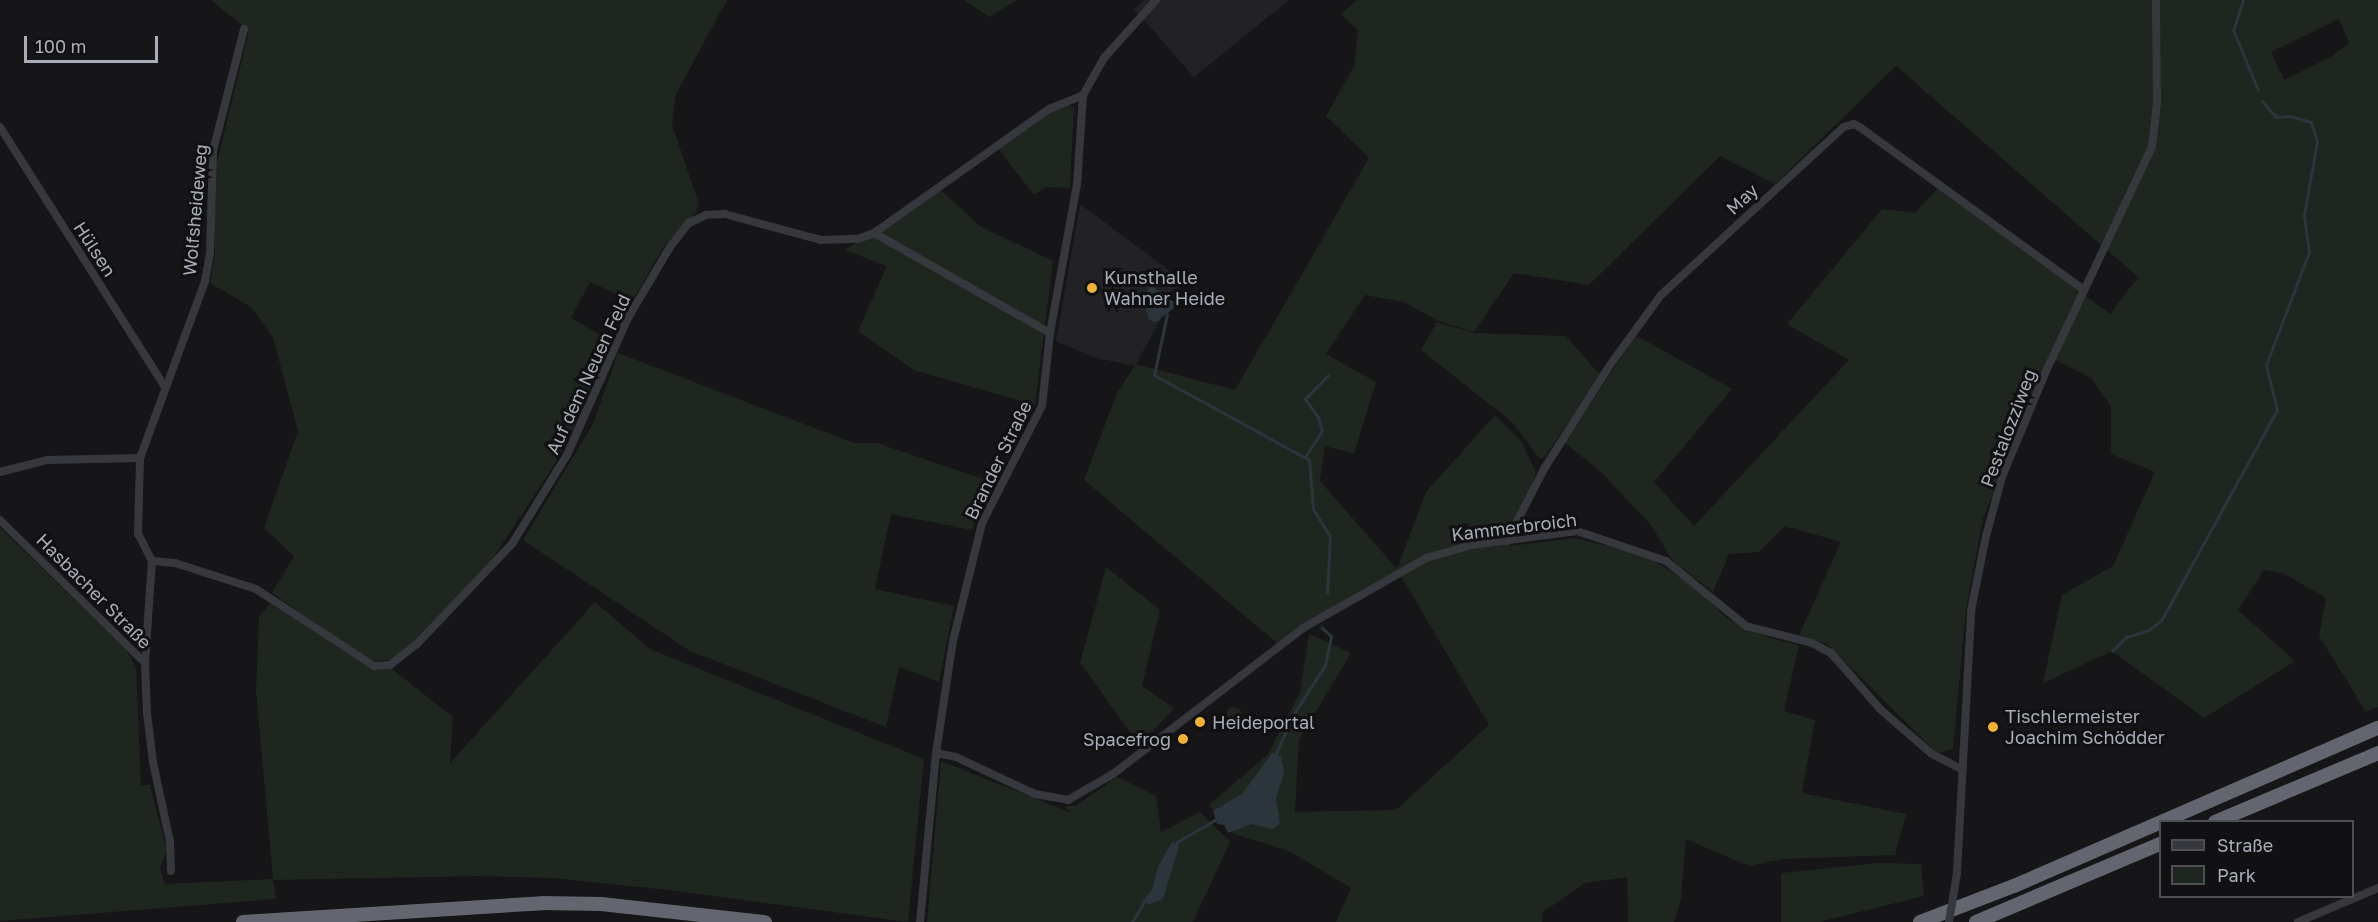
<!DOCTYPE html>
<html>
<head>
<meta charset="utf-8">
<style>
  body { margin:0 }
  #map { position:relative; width:2378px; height:922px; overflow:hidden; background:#161618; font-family:"Golos Text",sans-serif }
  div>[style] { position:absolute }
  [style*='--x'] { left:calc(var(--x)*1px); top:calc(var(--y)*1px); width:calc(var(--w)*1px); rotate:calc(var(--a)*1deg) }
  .built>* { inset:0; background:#222225 }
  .green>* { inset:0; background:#1e261f }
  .round { border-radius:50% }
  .water>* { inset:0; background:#2c353c }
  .stream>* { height:3px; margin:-1.5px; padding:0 1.5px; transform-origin:1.5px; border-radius:1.5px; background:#2c353c }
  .street>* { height:8px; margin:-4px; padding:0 4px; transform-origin:4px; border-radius:4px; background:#37383d }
  .highway>* { height:14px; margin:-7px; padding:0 7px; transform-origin:7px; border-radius:7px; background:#63666e }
  .street-bridge>* { height:8px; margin:-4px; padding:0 4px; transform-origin:4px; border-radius:4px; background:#37383d }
  .dots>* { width:16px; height:16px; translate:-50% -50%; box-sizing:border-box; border:3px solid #111113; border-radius:50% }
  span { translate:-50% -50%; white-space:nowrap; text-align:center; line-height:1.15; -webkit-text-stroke:6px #111113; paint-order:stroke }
  .street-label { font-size:18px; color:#a8adb8 }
  .poi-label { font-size:18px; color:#a8adb8 }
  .left { translate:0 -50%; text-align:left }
  .right { translate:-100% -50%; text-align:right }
  .legend { position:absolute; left:2159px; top:820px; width:195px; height:78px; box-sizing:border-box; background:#111113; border:2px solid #4d4f55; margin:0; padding:8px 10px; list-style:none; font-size:18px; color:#a8adb8 }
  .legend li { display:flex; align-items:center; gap:12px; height:30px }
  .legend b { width:30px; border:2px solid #4d4f55 }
  .scale { position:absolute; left:24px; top:36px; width:134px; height:27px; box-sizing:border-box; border:3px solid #a8adb8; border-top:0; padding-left:8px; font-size:18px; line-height:21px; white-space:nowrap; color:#a8adb8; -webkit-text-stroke:4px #111113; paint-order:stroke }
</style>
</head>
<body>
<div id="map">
  <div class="built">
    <i style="clip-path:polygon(1145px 0,1289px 0,1194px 77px,1134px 9px)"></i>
    <i style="clip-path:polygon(1080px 204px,1182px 280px,1135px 366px,1092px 357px,1056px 341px)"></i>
  </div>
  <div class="green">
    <i style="clip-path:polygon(211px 0,727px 0,676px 94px,672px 125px,699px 204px,696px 213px,665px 245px,632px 301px,590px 282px,571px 318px,609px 340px,581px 415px,552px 469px,493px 558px,418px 639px,392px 660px,376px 661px,358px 653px,272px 593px,294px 556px,264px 528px,298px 431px,273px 338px,251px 307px,210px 283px,215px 254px,215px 170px,249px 31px)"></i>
    <i style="clip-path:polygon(964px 0,1017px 0,989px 17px)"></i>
    <i style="clip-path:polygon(evenodd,1357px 0,2378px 0,2378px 707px,2366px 712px,2319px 636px,2326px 598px,2283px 573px,2264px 570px,2238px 610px,2295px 661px,2204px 718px,2112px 651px,2043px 683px,2062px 595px,2113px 566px,2155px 472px,2111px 454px,2111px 407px,2091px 378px,2050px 357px,1983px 518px,1966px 610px,1953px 749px,1937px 753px,1827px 644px,1799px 635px,1841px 542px,1785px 526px,1759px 552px,1729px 554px,1713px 592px,1672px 560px,1651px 525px,1599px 470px,1565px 443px,1633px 339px,1639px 337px,1732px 389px,1654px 482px,1694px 526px,1849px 360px,1787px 324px,1882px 209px,1915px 213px,1939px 187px,2110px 314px,2138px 277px,1896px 66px,1775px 184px,1720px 156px,1589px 285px,1514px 273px,1474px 332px,1438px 321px,1404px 302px,1365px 295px,1326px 354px,1376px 382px,1354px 454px,1325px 446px,1320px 481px,1397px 569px,1426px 492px,1495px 415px,1521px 441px,1536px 472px,1510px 546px,1575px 538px,1649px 557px,1692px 585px,1729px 620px,1770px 638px,1799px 645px,1784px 711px,1815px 720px,1802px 793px,1906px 814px,1895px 855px,1782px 859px,1749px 866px,1686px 839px,1681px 899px,1674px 922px,1628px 922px,1627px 877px,1585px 883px,1543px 912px,1542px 922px,1336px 922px,1351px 888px,1289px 851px,1234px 834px,1209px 805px,1268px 754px,1300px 692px,1309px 634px,1351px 653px,1299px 740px,1295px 812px,1396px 810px,1489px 725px,1399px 573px,1277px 643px,1084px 480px,1117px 393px,1136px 364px,1235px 390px,1369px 158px,1326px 116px,1354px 66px,1358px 30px,1341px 14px,1357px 0,2339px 19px,2349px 43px,2331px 57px,2284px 80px,2271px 52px,2339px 19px)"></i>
    <i style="clip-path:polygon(1061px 104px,1074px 107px,1070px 188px,1046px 187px,1034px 195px,999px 150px)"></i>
    <i style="clip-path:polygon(941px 190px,981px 227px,1053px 261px,1035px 405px,914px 370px,858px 331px,887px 266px,845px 250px)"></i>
    <i style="clip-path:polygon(1437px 322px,1474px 333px,1566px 336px,1600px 375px,1544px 458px,1539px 458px,1512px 422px,1421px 350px)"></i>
    <i style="clip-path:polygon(618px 353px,854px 443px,877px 443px,989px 481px,972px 530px,891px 514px,875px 589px,954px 606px,939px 682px,899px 667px,886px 727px,690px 651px,523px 540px,593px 424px)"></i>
    <i style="clip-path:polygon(0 527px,126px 650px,136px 667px,141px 785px,150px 785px,167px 851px,160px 868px,165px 884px,273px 879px,256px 691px,259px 617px,270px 603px,366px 665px,393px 670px,453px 717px,450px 763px,595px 602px,650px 649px,924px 759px,908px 922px,668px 890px,553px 878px,477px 876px,273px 880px,276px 899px,0 921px)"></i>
    <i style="clip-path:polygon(1106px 567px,1160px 610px,1142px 686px,1174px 708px,1146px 739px,1130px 732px,1080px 663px)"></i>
    <i class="round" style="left:1226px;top:707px;width:16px;height:16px"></i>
    <i style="clip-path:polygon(941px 761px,1072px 813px,1064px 807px,1077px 805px,1117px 777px,1156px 796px,1161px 832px,1200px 812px,1230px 842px,1193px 922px,927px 922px)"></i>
    <i style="clip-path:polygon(1879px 863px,1921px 864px,1924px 896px,1819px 922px,1781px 922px,1781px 873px)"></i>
  </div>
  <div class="water">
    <i style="clip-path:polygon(1151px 286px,1174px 301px,1174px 308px,1156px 322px,1149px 320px,1142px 297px)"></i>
    <i style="clip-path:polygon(1272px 753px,1281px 756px,1284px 772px,1276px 799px,1280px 823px,1273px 829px,1252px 824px,1228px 833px,1224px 825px,1217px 824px,1213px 811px,1243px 793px)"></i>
    <i style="clip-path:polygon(1172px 842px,1179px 846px,1163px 899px,1150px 904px,1142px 902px,1152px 890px,1158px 867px)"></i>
  </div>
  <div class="stream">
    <i style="--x:2243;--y:0;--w:32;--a:108"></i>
    <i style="--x:2233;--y:30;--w:65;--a:67.4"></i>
    <i style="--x:1167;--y:314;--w:62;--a:102"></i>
    <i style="--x:1154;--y:375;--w:177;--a:28.7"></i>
    <i style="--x:1309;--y:460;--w:49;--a:85.3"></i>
    <i style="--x:1313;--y:509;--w:32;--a:58"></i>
    <i style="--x:1330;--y:536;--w:57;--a:93"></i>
    <i style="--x:1305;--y:457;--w:31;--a:-57"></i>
    <i style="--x:1322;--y:431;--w:15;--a:-106"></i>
    <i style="--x:1318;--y:417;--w:22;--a:-126"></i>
    <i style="--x:1305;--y:399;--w:33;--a:-46"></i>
    <i style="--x:2112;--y:651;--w:20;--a:-45"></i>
    <i style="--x:2126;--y:637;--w:24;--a:-17"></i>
    <i style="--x:2149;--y:630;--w:17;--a:-40"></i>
    <i style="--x:2162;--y:619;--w:239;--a:-61.2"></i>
    <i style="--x:2277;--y:410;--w:46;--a:-103.7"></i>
    <i style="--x:2266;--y:365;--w:121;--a:-69.2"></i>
    <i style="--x:2309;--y:252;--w:37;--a:-98"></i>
    <i style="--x:2304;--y:215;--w:75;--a:-80"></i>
    <i style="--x:2317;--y:141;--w:20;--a:-108"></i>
    <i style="--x:2311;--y:122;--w:22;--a:-164"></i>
    <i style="--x:2290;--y:116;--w:14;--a:176"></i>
    <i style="--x:2276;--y:117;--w:21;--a:-131"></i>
    <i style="--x:1274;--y:757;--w:50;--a:-65"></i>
    <i style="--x:1295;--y:712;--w:56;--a:-57.4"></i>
    <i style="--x:1325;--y:665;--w:30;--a:-78"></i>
    <i style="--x:1331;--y:636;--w:13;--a:-138"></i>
    <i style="--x:1175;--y:847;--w:5;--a:-68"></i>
    <i style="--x:1177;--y:842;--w:48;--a:-30.3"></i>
    <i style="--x:1132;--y:922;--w:27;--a:-59"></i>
  </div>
  <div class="street">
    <i style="--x:0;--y:127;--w:308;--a:57.6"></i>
    <i style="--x:874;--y:233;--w:202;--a:29.6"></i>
    <i style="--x:0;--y:472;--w:49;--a:-14.3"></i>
    <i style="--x:47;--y:460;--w:93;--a:-1.2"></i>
    <i style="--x:0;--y:520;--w:204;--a:44.6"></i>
    <i style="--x:1507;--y:541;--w:81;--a:-62.8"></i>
    <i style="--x:1544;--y:469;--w:123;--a:-57.6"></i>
    <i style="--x:1610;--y:365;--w:87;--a:-53.9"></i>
    <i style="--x:1661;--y:295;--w:248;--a:-42.6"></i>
    <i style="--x:1844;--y:127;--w:10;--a:-17"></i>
    <i style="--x:1854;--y:124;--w:8;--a:30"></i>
    <i style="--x:1861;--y:128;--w:274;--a:36"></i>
    <i style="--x:152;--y:561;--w:23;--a:5"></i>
    <i style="--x:175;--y:563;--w:85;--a:17.8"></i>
    <i style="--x:256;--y:589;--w:141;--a:33.1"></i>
    <i style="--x:374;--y:666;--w:16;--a:-4"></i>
    <i style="--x:390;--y:665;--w:33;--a:-38"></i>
    <i style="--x:416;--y:645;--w:139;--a:-46.5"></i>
    <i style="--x:512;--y:544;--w:105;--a:-58.3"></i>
    <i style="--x:567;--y:455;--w:150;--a:-66"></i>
    <i style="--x:628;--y:318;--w:82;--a:-59.4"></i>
    <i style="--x:670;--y:247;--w:31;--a:-52"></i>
    <i style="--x:689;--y:223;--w:19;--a:-25"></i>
    <i style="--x:706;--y:215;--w:19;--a:-3"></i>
    <i style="--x:725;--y:214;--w:99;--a:15.2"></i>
    <i style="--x:821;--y:240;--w:37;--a:-2"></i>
    <i style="--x:858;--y:239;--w:17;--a:-21"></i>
    <i style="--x:874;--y:233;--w:214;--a:-35.3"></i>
    <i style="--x:1049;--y:109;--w:37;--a:-22"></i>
    <i style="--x:936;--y:753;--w:20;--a:11"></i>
    <i style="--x:956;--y:757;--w:87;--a:25.1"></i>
    <i style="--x:1035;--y:794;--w:34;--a:10"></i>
    <i style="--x:1068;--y:800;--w:52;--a:-30"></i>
    <i style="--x:1113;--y:774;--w:240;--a:-37.5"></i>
    <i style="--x:1303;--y:628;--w:142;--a:-29.6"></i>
    <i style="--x:1426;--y:558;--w:48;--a:-15.8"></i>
    <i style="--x:1472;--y:545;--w:106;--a:-7.6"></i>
    <i style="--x:1577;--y:531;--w:94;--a:18.6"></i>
    <i style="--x:1666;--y:561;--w:103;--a:39.1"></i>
    <i style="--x:1746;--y:626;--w:68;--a:14.4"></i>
    <i style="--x:1812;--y:643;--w:21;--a:28"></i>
    <i style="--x:1831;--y:653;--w:76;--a:48.7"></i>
    <i style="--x:1881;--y:710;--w:67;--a:40.8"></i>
    <i style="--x:1932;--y:754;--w:31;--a:27"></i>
    <i style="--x:171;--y:871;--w:29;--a:-92"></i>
    <i style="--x:170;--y:842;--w:82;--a:-102"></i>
    <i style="--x:153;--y:762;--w:49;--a:-97"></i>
    <i style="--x:147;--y:713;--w:50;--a:-92.3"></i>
    <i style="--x:145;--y:663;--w:102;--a:-86.1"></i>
    <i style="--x:152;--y:561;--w:30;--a:-117"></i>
    <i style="--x:138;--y:534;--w:76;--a:-88.5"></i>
    <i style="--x:140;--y:458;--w:189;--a:-69.8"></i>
    <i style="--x:205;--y:281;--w:27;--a:-80"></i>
    <i style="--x:210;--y:254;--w:103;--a:-88.3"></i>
    <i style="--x:213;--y:151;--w:126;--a:-75.7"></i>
    <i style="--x:1957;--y:873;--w:262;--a:-86.9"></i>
    <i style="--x:1971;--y:611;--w:76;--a:-78.7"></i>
    <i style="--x:1986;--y:536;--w:61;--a:-74.8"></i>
    <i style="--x:2002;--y:477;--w:117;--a:-67.4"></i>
    <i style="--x:2047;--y:369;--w:246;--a:-64.7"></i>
    <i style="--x:2152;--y:147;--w:44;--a:-83.5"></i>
    <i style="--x:2157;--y:103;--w:103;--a:-90.6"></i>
    <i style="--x:920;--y:922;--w:170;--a:-84.6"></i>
    <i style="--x:936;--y:753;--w:113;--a:-81.4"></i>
    <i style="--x:953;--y:641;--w:122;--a:-76.2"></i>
    <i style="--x:982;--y:523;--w:131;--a:-62.9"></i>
    <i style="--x:1042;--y:406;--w:73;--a:-83.7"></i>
    <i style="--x:1050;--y:333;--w:150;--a:-79.7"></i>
    <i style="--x:1077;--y:185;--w:90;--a:-86.2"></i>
    <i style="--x:1083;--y:95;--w:43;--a:-60.4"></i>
    <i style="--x:1104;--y:58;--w:78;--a:-48.1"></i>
    <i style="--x:2298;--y:922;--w:87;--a:-23"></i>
  </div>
  <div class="highway">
    <i style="--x:2215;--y:822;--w:177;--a:-22.9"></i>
    <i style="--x:243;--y:922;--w:300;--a:-3.6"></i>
    <i style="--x:542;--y:903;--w:59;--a:1"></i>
    <i style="--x:601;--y:904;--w:165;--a:6.3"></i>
    <i style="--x:1920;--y:922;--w:101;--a:-21"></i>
    <i style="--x:2014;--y:886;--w:397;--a:-23.5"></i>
    <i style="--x:1976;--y:922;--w:200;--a:-23"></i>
  </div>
  <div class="street-bridge">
    <i style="--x:1949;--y:922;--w:50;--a:-80.7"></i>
  </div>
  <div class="dots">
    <i style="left:1092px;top:288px;background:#f2b134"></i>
    <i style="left:1200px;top:722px;background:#f2b134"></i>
    <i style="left:1993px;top:727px;background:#f2b134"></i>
    <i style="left:1183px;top:739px;background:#f2b134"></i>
  </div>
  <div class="street-label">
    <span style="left:1742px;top:199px;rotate:-43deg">May</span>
    <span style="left:195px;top:210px;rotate:-85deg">Wolfsheideweg</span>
    <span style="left:95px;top:249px;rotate:57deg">Hülsen</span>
    <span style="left:588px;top:374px;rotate:-65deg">Auf dem Neuen Feld</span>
    <span style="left:2008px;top:428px;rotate:-69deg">Pestalozziweg</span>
    <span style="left:998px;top:460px;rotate:-64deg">Brander Straße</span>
    <span style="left:1514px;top:527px;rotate:-7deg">Kammerbroich</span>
    <span style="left:94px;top:591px;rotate:45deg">Hasbacher Straße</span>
  </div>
  <div class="poi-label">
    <span class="left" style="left:1104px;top:288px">Kunsthalle<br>Wahner Heide</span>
    <span class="left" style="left:2005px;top:727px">Tischlermeister<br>Joachim Schödder</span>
    <span class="left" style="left:1212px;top:722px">Heideportal</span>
    <span class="right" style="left:1171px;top:739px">Spacefrog</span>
  </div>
  <ul class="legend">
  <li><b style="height:8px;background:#37383d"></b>Straße</li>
  <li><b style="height:16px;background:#1e261f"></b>Park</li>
  </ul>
  <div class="scale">100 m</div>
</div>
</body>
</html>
